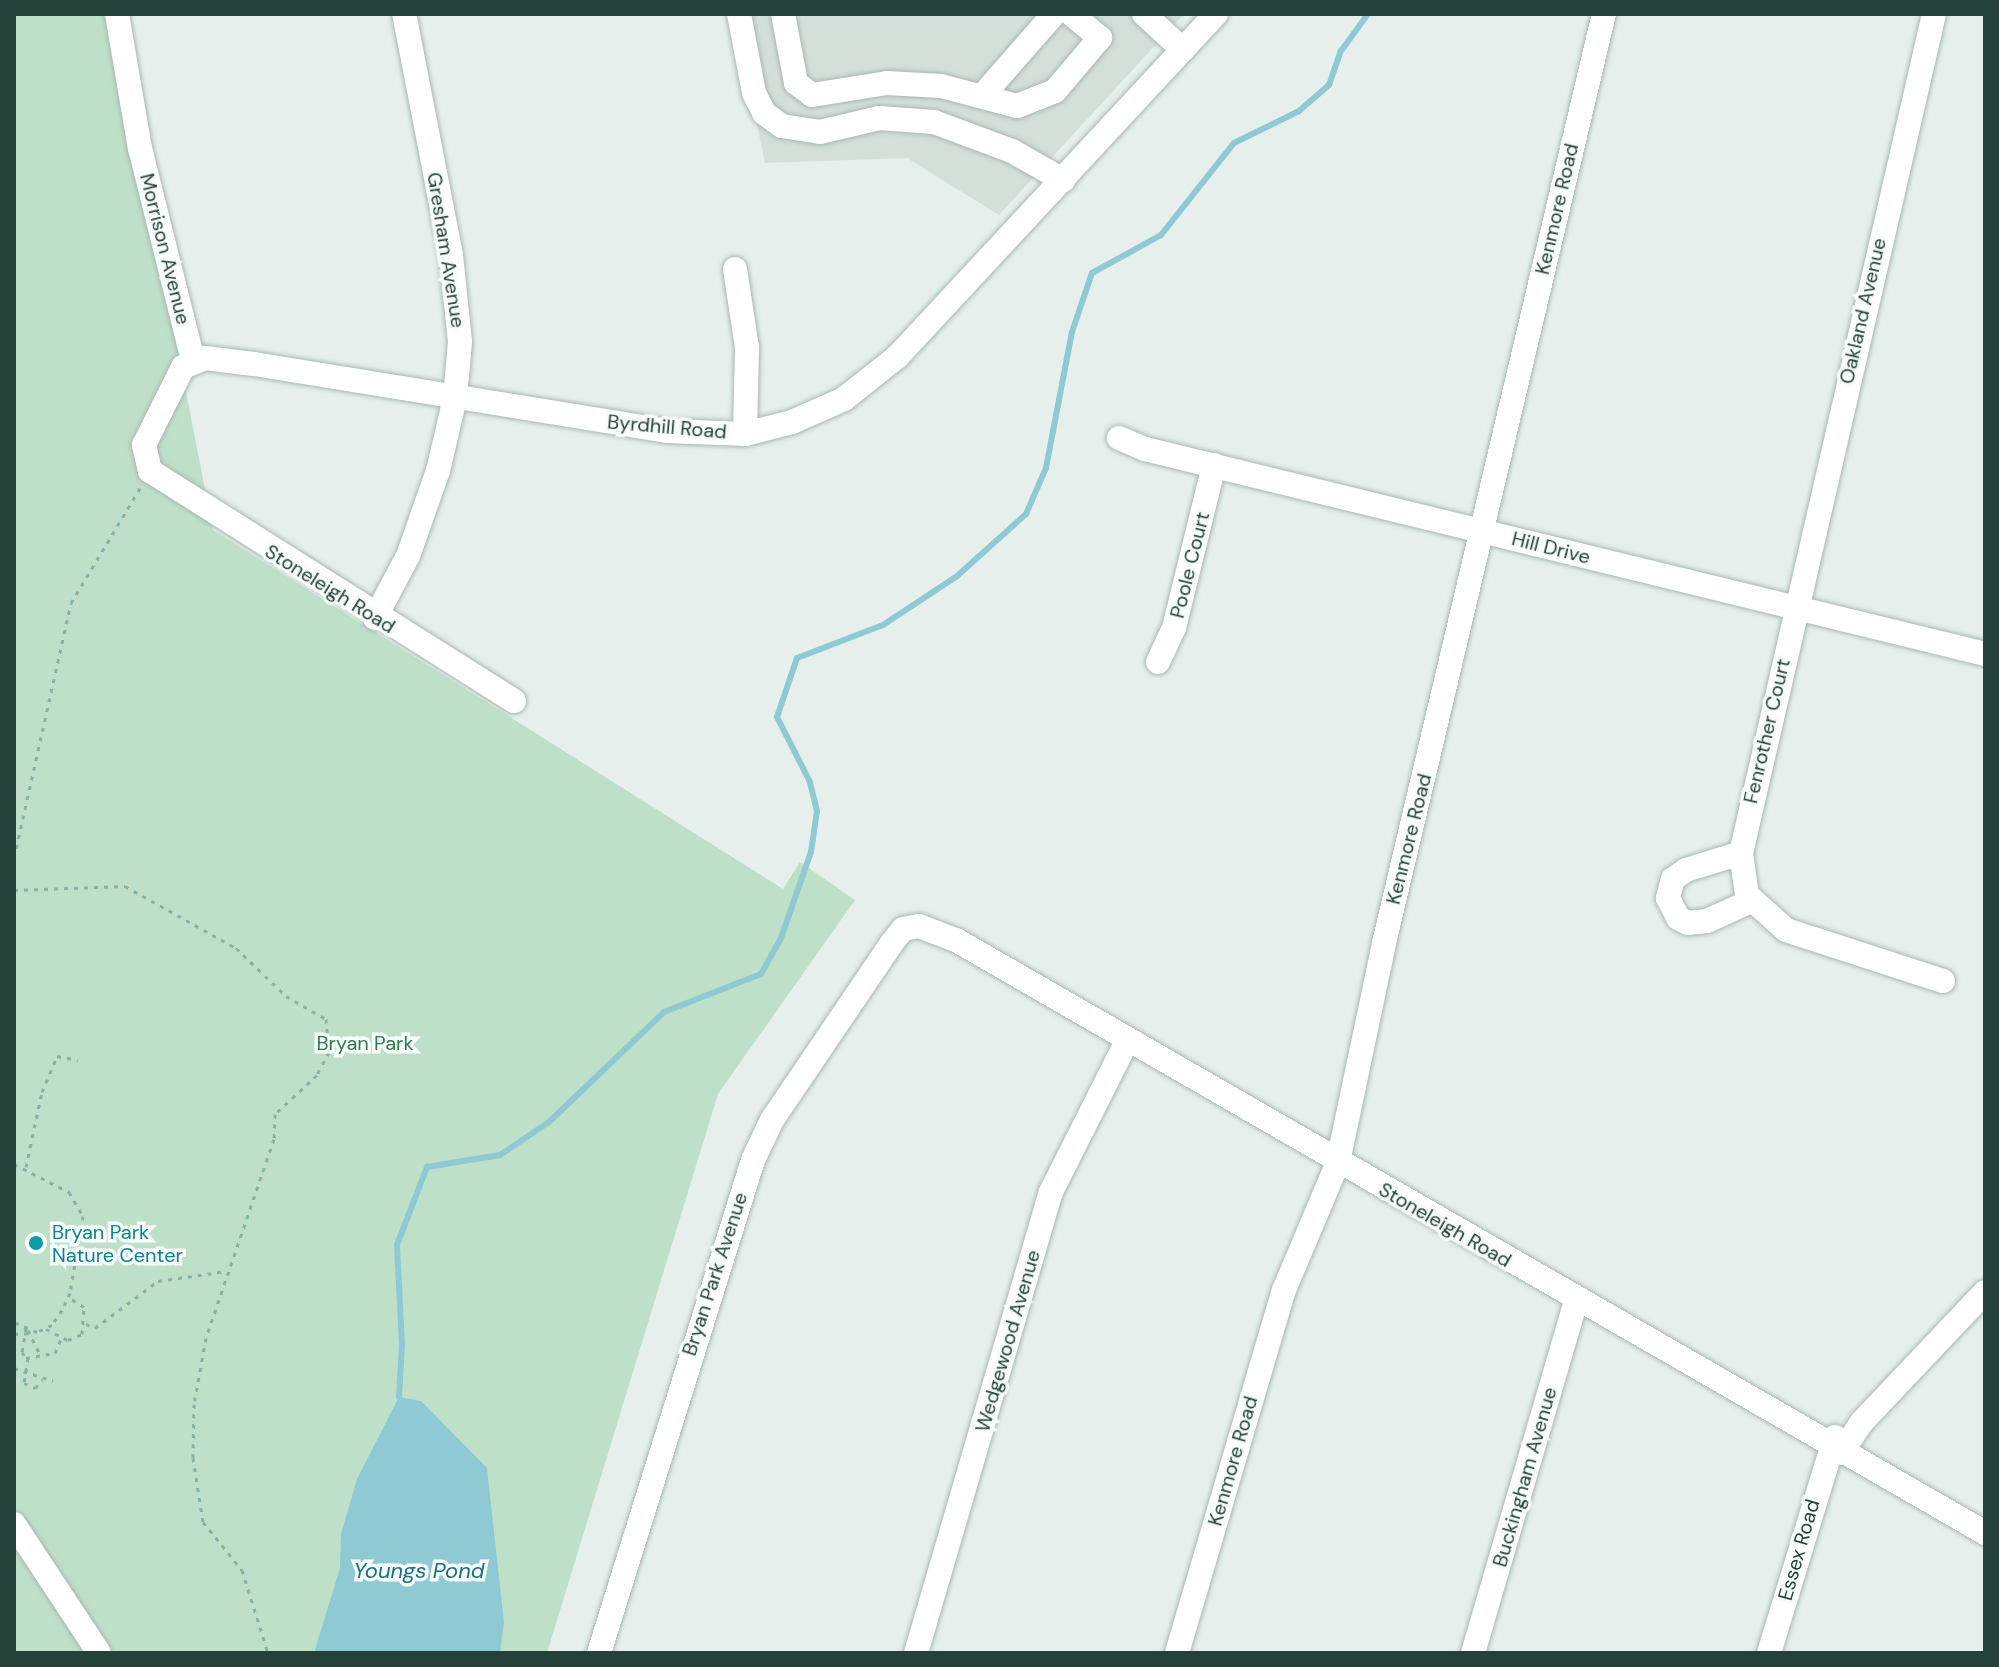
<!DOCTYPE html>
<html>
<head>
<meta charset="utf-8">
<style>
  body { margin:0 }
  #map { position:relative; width:1999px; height:1667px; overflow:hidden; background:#e6efeb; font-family:"DM Sans",sans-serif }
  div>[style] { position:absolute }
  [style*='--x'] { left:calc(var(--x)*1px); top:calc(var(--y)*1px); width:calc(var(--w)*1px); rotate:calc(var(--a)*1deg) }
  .built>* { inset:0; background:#d4dfda }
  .green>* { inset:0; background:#bfe0c8 }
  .water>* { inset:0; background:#8ec9d4 }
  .stream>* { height:6px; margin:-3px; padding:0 3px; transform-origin:3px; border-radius:3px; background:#8ec9d4 }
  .path>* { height:3px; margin-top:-1.5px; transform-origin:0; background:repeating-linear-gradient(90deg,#86b3a5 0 4px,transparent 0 10px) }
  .roads { filter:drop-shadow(0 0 2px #a8b8b2) drop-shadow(0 0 2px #a8b8b2) }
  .minor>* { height:24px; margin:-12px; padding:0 12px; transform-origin:12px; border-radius:12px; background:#fff }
  .dots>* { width:22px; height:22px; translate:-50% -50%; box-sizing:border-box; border:4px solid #f7fbf9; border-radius:50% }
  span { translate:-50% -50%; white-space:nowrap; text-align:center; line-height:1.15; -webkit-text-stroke:7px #f7fbf9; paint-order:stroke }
  .street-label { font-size:20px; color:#24423a }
  .park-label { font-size:20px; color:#2d7a4b }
  .culture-label { font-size:20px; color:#0d838f }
  .left { translate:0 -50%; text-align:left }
  .water-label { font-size:22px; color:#1c6f80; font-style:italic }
  .frame { position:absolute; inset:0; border:16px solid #24423a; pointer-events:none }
</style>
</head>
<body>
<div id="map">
  <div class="built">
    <i style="clip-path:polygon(734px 14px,1184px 14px,999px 215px,907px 158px,765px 163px)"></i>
  </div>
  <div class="green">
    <i style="clip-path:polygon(14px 14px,112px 14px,213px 530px,783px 889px,800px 862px,855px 900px,718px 1094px,547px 1653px,14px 1653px)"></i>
  </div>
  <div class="water">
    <i style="clip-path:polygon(399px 1397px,421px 1401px,487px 1468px,504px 1622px,500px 1653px,314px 1653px,340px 1568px,341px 1534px,357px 1479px)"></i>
  </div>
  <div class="stream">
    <i style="--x:399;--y:1397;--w:52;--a:-86.7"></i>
    <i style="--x:402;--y:1345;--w:100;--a:-92.9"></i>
    <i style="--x:397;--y:1245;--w:84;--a:-69"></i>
    <i style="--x:427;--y:1167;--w:74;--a:-9.3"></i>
    <i style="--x:500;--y:1155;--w:59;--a:-34"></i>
    <i style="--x:549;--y:1122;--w:159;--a:-43.7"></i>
    <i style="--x:664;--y:1012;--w:104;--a:-21.4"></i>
    <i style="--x:761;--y:974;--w:41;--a:-60.9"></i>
    <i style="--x:781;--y:938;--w:91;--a:-70.8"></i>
    <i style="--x:811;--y:852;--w:41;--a:-81.7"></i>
    <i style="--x:817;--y:811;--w:30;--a:-104"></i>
    <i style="--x:810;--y:782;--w:73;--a:-116.9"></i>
    <i style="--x:777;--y:717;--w:62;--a:-71.3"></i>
    <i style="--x:797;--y:658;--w:92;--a:-21"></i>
    <i style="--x:883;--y:625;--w:89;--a:-33.5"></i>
    <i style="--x:957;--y:576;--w:93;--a:-41.9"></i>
    <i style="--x:1026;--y:514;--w:50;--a:-66.5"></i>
    <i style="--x:1046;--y:468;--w:138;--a:-79.2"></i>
    <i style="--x:1072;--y:332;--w:62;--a:-71.3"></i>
    <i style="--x:1092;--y:273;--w:79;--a:-28.8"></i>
    <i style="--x:1161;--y:235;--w:117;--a:-51.6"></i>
    <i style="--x:1234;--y:143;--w:72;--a:-26.2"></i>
    <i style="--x:1299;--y:111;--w:40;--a:-41"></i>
    <i style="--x:1329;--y:85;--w:36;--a:-71"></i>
    <i style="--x:1341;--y:51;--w:46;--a:-53.9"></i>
  </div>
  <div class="path">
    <i style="--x:14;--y:858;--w:261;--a:-77.4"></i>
    <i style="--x:71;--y:603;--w:134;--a:-59"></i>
    <i style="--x:14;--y:890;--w:111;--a:-2.1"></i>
    <i style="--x:125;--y:886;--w:127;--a:29.2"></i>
    <i style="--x:236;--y:948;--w:69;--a:43.8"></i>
    <i style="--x:286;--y:996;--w:46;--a:29.9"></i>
    <i style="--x:326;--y:1019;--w:33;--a:85"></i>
    <i style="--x:329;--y:1052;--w:26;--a:118"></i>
    <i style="--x:317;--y:1075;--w:57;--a:137.1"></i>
    <i style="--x:275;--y:1114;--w:25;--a:92"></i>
    <i style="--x:274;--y:1139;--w:210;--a:108.9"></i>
    <i style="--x:206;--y:1338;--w:67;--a:100.3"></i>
    <i style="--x:194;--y:1404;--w:54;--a:91.1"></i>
    <i style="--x:193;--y:1458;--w:65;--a:81.1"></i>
    <i style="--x:203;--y:1522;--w:62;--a:50.9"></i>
    <i style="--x:242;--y:1570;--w:87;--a:72.6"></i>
    <i style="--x:14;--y:1164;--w:62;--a:27"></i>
    <i style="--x:69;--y:1192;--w:28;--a:60"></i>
    <i style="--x:83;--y:1216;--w:78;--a:99.6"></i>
    <i style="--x:70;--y:1293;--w:19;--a:115"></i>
    <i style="--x:62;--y:1310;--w:18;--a:124"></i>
    <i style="--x:52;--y:1325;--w:17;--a:155"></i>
    <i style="--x:37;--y:1332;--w:25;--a:-157"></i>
    <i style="--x:26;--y:1167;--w:77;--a:-78"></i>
    <i style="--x:42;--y:1092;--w:39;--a:-67"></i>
    <i style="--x:57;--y:1056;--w:21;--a:11"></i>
    <i style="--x:86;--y:1324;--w:10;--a:24"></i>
    <i style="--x:95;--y:1328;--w:79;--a:-36.7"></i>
    <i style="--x:158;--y:1281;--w:70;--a:-8.2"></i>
    <i style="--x:26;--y:1328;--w:24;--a:99"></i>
    <i style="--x:22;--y:1352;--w:7;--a:56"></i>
    <i style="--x:26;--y:1358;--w:29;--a:-10"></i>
    <i style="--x:55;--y:1353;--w:15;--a:-67"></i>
    <i style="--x:46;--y:1329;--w:25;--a:27"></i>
    <i style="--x:68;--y:1340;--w:15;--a:-23"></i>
    <i style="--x:82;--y:1334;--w:27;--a:-86"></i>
    <i style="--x:84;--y:1307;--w:19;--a:-148"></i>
    <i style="--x:28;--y:1330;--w:28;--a:64"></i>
    <i style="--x:14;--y:1334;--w:19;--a:-3"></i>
    <i style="--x:28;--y:1358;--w:25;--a:99"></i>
    <i style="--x:24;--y:1383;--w:12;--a:24"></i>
    <i style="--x:35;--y:1388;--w:11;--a:-49"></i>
    <i style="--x:14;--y:1368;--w:41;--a:18.4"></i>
  </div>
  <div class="roads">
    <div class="minor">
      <i style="--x:117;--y:14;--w:136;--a:80.3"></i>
      <i style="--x:140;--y:148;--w:219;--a:76"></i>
      <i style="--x:739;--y:14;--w:80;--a:79.2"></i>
      <i style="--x:754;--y:93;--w:22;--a:63"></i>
      <i style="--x:764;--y:113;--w:22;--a:36"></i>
      <i style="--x:782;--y:126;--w:38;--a:9"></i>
      <i style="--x:820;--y:132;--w:61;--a:-13.3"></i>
      <i style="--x:879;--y:118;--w:55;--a:4.2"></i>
      <i style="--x:934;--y:122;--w:83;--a:20.4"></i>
      <i style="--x:1012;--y:151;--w:59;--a:29.6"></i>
      <i style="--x:783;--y:14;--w:70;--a:79.3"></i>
      <i style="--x:796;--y:83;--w:20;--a:37"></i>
      <i style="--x:812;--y:95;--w:76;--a:-9.1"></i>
      <i style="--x:887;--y:83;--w:54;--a:3.2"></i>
      <i style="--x:941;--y:86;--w:79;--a:14.7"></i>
      <i style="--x:1017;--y:106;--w:41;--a:-21.5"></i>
      <i style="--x:1055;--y:91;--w:70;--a:-49.7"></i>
      <i style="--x:1100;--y:38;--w:38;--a:-140"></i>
      <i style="--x:1144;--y:14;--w:53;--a:42.7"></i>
      <i style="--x:1934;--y:14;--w:861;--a:102.95"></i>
      <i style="--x:1741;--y:853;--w:42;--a:81.9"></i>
      <i style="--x:1747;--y:895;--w:52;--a:41.9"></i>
      <i style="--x:1786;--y:930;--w:165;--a:18"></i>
      <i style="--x:983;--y:95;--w:108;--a:-48.8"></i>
      <i style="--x:735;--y:269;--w:79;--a:81.3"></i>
      <i style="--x:747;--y:347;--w:87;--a:91.3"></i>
      <i style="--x:1119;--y:438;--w:28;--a:23"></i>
      <i style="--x:1145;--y:449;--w:865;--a:13.71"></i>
      <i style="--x:375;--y:618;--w:70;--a:-62"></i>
      <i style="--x:408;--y:556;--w:90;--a:-70.6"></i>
      <i style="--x:438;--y:471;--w:75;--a:-76.9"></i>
      <i style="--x:455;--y:398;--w:56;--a:-84.9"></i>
      <i style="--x:460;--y:342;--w:87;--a:-95.9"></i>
      <i style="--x:451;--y:255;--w:246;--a:-101"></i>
      <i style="--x:1158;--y:662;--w:38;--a:-65"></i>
      <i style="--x:1174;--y:628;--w:168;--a:-76.2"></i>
      <i style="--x:514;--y:701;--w:431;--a:-147.7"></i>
      <i style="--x:150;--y:471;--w:27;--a:-103"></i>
      <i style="--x:144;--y:445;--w:87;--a:-63.4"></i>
      <i style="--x:183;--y:367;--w:24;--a:-22"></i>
      <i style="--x:205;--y:358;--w:49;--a:7"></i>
      <i style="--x:254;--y:364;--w:418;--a:9.2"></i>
      <i style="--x:667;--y:431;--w:78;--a:2.2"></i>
      <i style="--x:745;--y:434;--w:49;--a:-14.3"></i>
      <i style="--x:792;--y:422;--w:57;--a:-23.9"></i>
      <i style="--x:844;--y:399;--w:69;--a:-38.5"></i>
      <i style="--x:898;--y:356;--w:467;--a:-47.1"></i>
      <i style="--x:1741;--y:853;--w:58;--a:162.8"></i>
      <i style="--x:1686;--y:870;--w:16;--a:145"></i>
      <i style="--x:1673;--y:879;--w:20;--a:105"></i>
      <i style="--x:1668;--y:898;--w:22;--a:63"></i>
      <i style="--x:1678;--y:918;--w:11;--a:27"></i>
      <i style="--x:1688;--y:923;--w:19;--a:-6"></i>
      <i style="--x:1707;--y:921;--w:48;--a:-24.4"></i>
      <i style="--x:1841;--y:1453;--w:36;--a:-56"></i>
      <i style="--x:1861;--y:1423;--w:180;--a:-46.6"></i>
      <i style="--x:14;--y:1524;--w:154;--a:56.6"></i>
      <i style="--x:599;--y:1653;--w:516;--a:-72.65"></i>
      <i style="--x:753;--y:1160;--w:44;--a:-64.6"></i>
      <i style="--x:772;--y:1120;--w:212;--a:-55.9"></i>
      <i style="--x:891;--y:944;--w:19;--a:-51"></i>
      <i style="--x:903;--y:929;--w:16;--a:-11"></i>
      <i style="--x:919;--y:926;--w:40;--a:21"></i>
      <i style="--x:956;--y:940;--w:1188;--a:29.95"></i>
      <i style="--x:916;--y:1653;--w:480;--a:-73.7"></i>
      <i style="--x:1051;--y:1192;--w:169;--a:-63.3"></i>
      <i style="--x:1177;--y:1653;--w:378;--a:-73.6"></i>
      <i style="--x:1284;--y:1290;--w:139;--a:-67.1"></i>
      <i style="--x:1338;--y:1162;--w:224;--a:-78.1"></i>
      <i style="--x:1384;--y:943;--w:955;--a:-76.68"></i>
      <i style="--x:1473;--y:1653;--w:368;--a:-73.7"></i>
      <i style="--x:1769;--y:1653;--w:226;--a:-73"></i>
    </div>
  </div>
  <div class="dots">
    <i style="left:36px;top:1243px;background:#0f9aa8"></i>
  </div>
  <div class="street-label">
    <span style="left:1557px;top:209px;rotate:-77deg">Kenmore Road</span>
    <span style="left:165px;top:249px;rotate:76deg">Morrison Avenue</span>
    <span style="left:446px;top:250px;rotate:81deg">Gresham Avenue</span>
    <span style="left:1863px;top:311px;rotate:-77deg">Oakland Avenue</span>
    <span style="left:667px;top:427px;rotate:5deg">Byrdhill Road</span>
    <span style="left:1551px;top:548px;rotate:14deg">Hill Drive</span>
    <span style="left:1190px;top:565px;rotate:-76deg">Poole Court</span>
    <span style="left:330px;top:589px;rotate:32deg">Stoneleigh Road</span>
    <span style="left:1767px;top:731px;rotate:-77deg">Fenrother Court</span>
    <span style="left:1409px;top:839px;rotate:-76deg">Kenmore Road</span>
    <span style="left:1445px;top:1225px;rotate:30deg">Stoneleigh Road</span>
    <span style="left:715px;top:1274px;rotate:-72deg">Bryan Park Avenue</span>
    <span style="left:1008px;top:1341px;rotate:-74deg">Wedgewood Avenue</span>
    <span style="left:1233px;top:1461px;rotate:-74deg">Kenmore Road</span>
    <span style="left:1525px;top:1477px;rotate:-74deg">Buckingham Avenue</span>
    <span style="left:1799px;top:1550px;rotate:-74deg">Essex Road</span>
  </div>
  <div class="park-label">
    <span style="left:365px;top:1043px">Bryan Park</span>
  </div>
  <div class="culture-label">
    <span class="left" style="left:52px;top:1244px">Bryan Park<br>Nature Center</span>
  </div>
  <div class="water-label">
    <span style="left:419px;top:1571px">Youngs Pond</span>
  </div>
  <div class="frame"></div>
</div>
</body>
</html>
